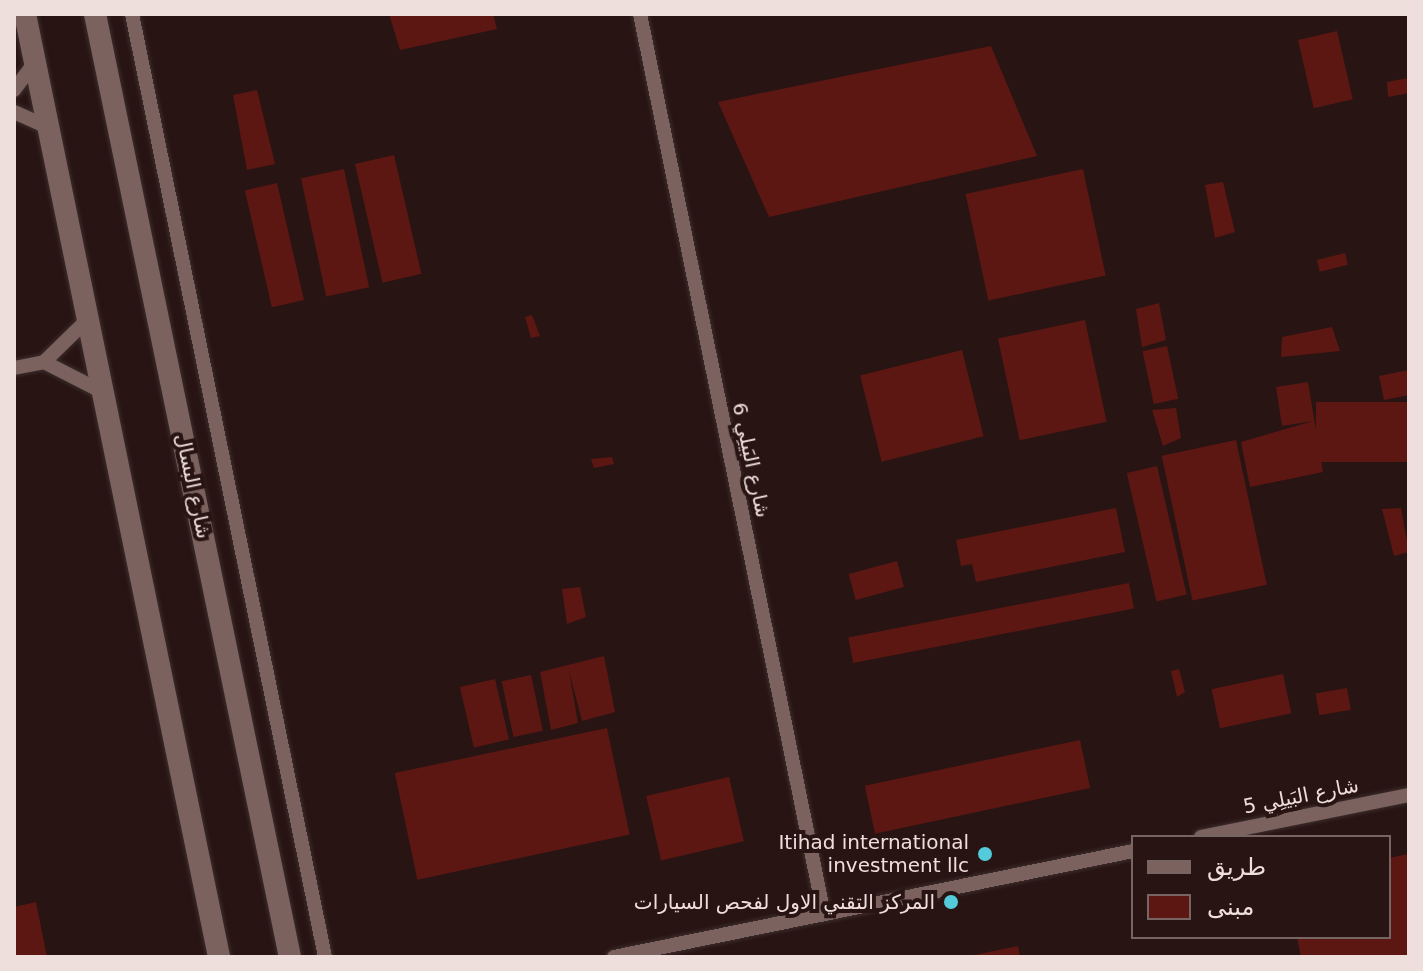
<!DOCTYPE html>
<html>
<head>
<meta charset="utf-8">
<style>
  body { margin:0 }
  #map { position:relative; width:1423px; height:971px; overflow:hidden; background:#281412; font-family:"DejaVu Sans","Noto Sans Arabic",sans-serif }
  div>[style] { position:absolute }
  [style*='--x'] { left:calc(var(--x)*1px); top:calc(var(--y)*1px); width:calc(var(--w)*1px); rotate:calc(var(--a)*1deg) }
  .building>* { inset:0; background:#5c1713; transform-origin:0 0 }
  .roads { filter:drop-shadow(0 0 2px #3c2e2e) drop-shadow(0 0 2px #3c2e2e) }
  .street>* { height:14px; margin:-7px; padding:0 7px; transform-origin:7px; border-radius:7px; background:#7b625e }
  .secondary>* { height:22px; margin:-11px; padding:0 11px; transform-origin:11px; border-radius:11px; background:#7b625e }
  .dots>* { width:22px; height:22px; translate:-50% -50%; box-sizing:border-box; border:4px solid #281412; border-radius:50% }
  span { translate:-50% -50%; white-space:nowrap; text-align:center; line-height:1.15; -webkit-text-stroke:8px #281412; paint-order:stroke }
  .street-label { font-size:20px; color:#eedfdd }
  .poi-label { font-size:20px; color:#eedfdd }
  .right { translate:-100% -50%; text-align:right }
  .frame { position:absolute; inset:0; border:16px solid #eedfdd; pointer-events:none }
  .legend { position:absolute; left:1131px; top:835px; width:260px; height:104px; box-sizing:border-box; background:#281412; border:2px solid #776563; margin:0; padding:10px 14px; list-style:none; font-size:24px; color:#eedfdd }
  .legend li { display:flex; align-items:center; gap:16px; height:40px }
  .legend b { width:40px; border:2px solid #776563 }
</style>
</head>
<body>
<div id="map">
  <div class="building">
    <i style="clip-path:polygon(389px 14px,493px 14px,497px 29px,400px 50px)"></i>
    <i style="left:1337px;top:31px;width:70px;height:40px;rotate:77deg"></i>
    <i style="clip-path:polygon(991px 46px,1037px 156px,769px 217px,718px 102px)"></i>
    <i style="clip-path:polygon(1408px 78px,1409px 93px,1388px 97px,1387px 82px)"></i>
    <i style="clip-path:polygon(257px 90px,275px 164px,247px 170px,233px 95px)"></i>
    <i style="left:394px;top:155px;width:122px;height:40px;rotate:77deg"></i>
    <i style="left:344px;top:169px;width:121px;height:44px;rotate:78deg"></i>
    <i style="left:1083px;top:169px;width:109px;height:120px;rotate:78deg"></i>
    <i style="clip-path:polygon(1223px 182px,1235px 232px,1215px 238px,1205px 185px)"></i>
    <i style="left:277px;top:183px;width:120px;height:33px;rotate:77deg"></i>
    <i style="left:1345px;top:253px;width:12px;height:29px;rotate:76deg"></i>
    <i style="clip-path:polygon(1159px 303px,1166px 340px,1142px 347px,1136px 309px)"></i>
    <i style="clip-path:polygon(532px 315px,540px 336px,531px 338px,525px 317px)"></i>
    <i style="left:1085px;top:320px;width:104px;height:89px;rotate:78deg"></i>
    <i style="clip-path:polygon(1332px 327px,1340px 351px,1281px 357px,1282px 337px)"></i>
    <i style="left:1167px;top:346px;width:54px;height:25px;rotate:78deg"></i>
    <i style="left:962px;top:350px;width:89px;height:105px;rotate:76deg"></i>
    <i style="clip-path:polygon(1409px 370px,1409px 395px,1384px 400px,1379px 376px)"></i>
    <i style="clip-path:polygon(1308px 382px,1323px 472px,1250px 487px,1241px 442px,1313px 421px,1282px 426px,1276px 387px)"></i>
    <i style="left:1409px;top:402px;width:60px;height:93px;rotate:90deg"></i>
    <i style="clip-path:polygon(1176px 408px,1181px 438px,1163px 446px,1152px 410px)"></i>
    <i style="left:1236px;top:440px;width:148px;height:76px;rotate:78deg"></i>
    <i style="clip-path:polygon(612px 457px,614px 464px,594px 468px,591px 459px)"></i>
    <i style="left:1157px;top:466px;width:132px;height:31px;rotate:77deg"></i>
    <i style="clip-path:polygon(1116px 508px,1125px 552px,976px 582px,972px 564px,961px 566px,956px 540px)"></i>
    <i style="clip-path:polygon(1401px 508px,1409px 552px,1394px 556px,1382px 509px)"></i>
    <i style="left:897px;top:561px;width:27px;height:50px;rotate:75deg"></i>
    <i style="left:1129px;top:583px;width:26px;height:286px;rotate:79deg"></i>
    <i style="clip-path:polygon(580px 587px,586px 617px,567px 624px,562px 589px)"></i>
    <i style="clip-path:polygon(604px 656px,615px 712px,582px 721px,569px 671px,578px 723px,551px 730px,540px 672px)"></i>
    <i style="clip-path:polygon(1179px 669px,1185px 692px,1177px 697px,1171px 671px)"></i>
    <i style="left:1283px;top:674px;width:40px;height:73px;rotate:78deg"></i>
    <i style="left:531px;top:675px;width:57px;height:30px;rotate:78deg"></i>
    <i style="left:495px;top:679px;width:62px;height:36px;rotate:77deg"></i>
    <i style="left:1347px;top:688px;width:22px;height:32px;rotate:80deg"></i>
    <i style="left:607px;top:728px;width:109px;height:217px;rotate:78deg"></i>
    <i style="left:1080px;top:740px;width:49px;height:220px;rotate:78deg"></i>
    <i style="left:729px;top:777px;width:66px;height:85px;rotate:77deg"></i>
    <i style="clip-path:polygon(1409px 854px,1409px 957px,1301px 957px,1297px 937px,1389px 937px,1389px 858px)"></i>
    <i style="clip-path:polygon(36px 902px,47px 957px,14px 957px,14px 907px)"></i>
    <i style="clip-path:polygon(1018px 946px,1020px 957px,969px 957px,969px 956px)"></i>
  </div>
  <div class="roads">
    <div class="street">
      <i style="--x:132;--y:14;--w:963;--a:78.43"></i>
      <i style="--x:640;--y:14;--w:919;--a:78.45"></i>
      <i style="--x:14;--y:90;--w:34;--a:-53"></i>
      <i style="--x:14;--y:112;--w:35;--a:24"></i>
      <i style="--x:44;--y:362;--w:62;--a:27"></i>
      <i style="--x:14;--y:368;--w:31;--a:-11"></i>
      <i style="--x:44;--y:362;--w:57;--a:-44.3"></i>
      <i style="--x:1201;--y:837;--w:212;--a:-11.4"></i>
      <i style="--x:614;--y:957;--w:530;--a:-11.54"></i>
    </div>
    <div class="secondary">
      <i style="--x:25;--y:14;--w:963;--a:78.37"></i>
      <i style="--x:95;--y:14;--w:963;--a:78.32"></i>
    </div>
  </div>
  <div class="dots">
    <i style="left:985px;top:854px;background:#53cbdb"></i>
    <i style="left:951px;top:902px;background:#53cbdb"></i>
  </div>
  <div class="street-label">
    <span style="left:751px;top:460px;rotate:78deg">شارع البَيلِي 6</span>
    <span style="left:193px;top:486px;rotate:78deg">شارع البسال</span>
    <span style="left:1301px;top:796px;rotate:-11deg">شارع البَيلِي 5</span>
  </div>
  <div class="poi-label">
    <span class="right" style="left:969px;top:854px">Itihad international<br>investment llc</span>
    <span class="right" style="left:935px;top:902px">المركز التقني الاول لفحص السيارات</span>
  </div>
  <div class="frame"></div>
  <ul class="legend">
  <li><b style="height:10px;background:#7b625e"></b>طريق</li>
  <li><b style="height:22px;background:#5c1713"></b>مبنى</li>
  </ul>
</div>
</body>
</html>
